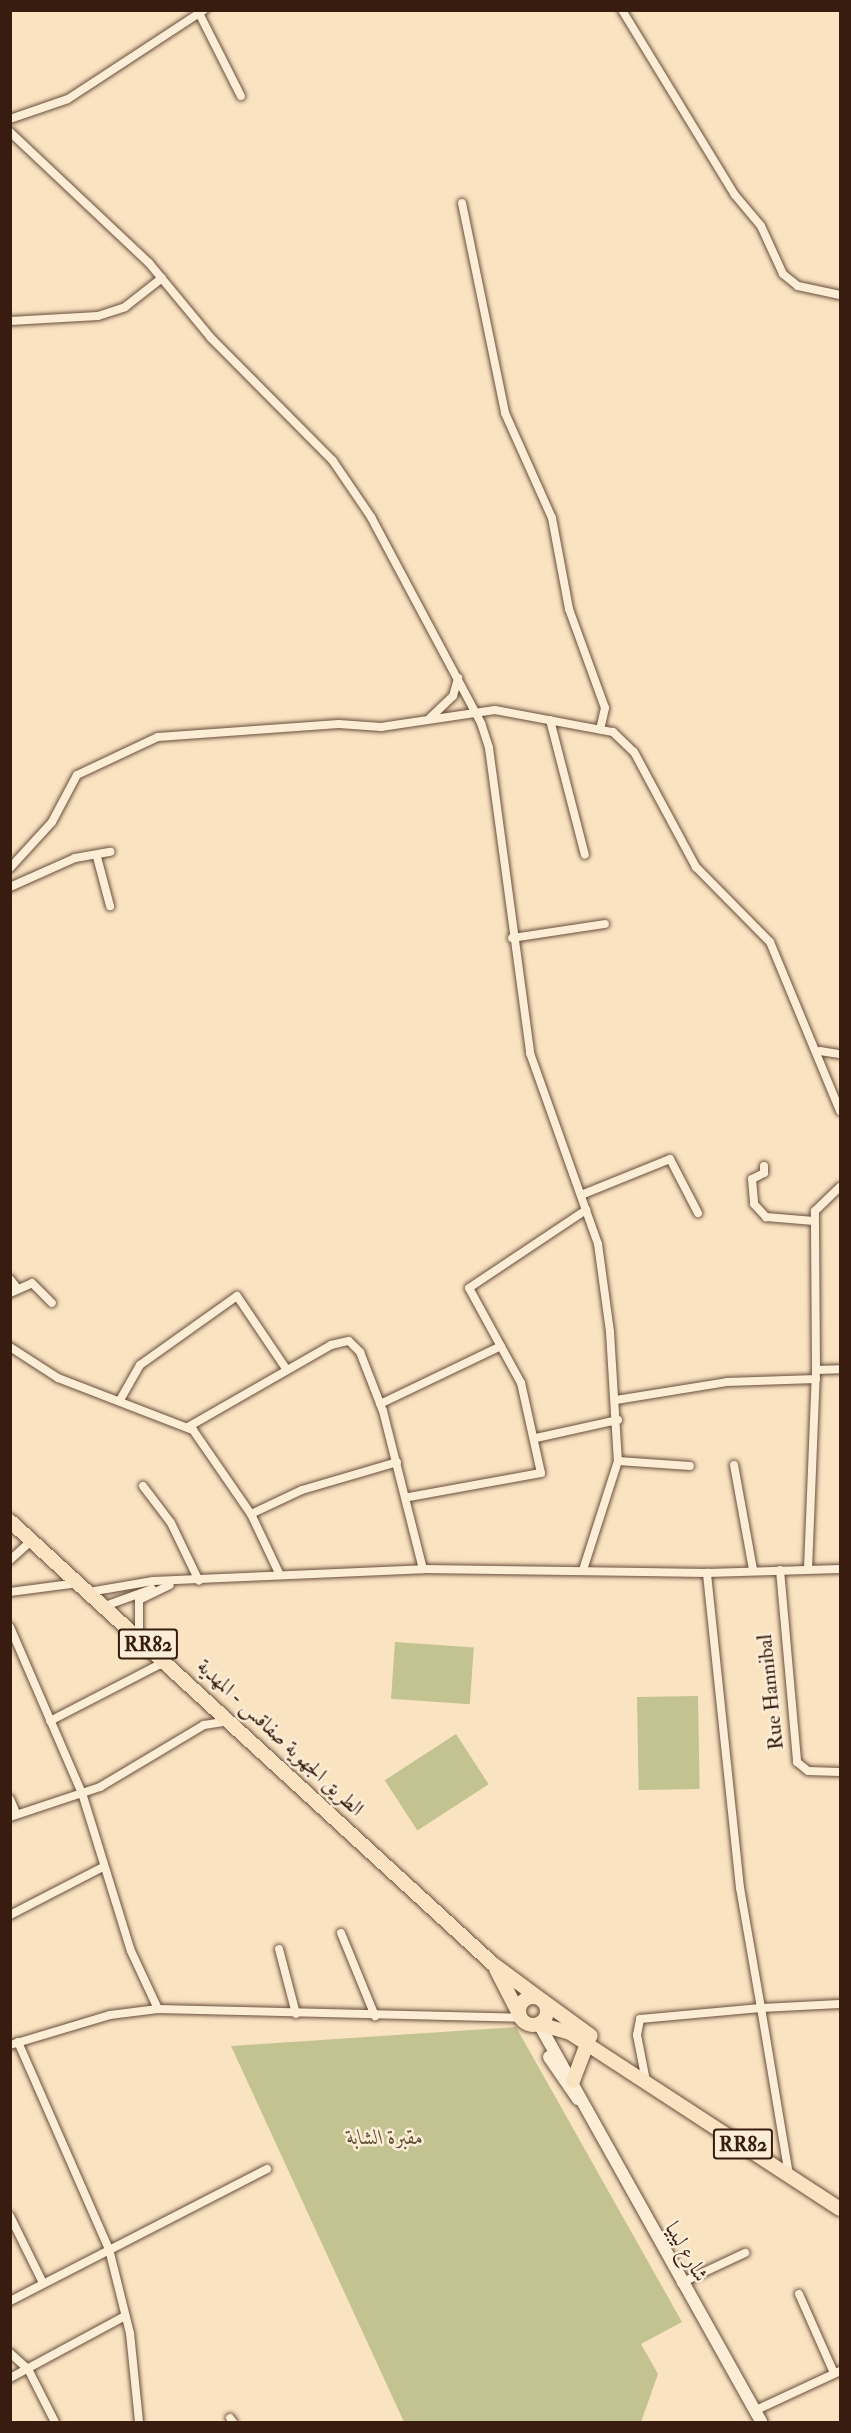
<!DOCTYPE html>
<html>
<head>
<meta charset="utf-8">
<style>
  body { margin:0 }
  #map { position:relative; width:851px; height:2433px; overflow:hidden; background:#fae3c1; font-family:"IM FELL Double Pica",Amiri,serif }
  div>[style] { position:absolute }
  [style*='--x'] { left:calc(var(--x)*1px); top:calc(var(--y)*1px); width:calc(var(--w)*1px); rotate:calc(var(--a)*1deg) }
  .green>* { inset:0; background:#c2c390; transform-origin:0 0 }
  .roads { filter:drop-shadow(0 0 2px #684e3c) drop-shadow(0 0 2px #684e3c) }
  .street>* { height:8px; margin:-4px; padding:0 4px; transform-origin:4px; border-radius:4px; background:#fcedd7 }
  .secondary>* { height:12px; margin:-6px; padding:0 6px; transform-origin:6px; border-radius:6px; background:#fcedd7 }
  .primary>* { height:14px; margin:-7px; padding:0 7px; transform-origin:7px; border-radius:7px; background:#fae3c1 }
  .primary>.ring { margin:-7px; padding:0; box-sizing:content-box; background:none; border:14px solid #fae3c1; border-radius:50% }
  span { translate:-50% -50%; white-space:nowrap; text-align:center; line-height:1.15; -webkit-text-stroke:5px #fcedd7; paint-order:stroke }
  .shield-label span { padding:2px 4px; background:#fcedd7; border:2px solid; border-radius:4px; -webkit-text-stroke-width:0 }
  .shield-label { font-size:20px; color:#371c0f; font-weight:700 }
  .street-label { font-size:21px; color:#371c0f }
  .park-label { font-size:21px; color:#614e36; font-style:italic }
  .frame { position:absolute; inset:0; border:12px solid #371c0f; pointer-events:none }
</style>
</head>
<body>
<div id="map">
  <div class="green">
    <i style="left:395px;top:1642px;width:79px;height:57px;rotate:4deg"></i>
    <i style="left:698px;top:1696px;width:93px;height:61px;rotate:89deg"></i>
    <i style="left:456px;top:1734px;width:60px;height:85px;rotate:57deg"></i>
    <i style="clip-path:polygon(516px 2027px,682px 2322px,641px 2344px,658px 2374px,641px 2422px,404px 2422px,231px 2046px)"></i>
  </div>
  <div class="roads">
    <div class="street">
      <i style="--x:622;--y:10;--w:217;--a:58.6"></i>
      <i style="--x:735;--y:195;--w:40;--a:50"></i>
      <i style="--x:761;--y:226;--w:53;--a:65.4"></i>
      <i style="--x:783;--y:274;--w:19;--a:39"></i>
      <i style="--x:798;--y:286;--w:43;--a:12.1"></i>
      <i style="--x:199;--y:13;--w:93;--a:63.2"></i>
      <i style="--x:10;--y:119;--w:61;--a:-19"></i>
      <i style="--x:68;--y:99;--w:163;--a:-33.2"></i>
      <i style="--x:10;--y:132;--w:191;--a:43.3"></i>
      <i style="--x:149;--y:263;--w:97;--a:50.4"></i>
      <i style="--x:211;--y:338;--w:173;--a:45.2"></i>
      <i style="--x:333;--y:461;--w:68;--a:55.8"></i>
      <i style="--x:371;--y:517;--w:234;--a:61.9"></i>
      <i style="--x:481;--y:723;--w:26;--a:72"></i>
      <i style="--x:489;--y:748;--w:308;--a:82.3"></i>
      <i style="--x:530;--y:1053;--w:203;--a:70.4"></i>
      <i style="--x:598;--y:1244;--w:89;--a:82.2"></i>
      <i style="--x:610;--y:1332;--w:129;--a:86.5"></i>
      <i style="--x:618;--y:1461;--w:114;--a:107.8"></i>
      <i style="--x:462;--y:203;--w:214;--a:78.4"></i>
      <i style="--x:505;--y:413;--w:115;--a:65.9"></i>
      <i style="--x:552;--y:518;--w:93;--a:79.4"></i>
      <i style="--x:569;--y:609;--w:105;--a:70"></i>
      <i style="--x:605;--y:708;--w:22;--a:103"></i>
      <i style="--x:10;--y:321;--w:88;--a:-3.3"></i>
      <i style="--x:98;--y:316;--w:28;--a:-18"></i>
      <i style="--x:125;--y:307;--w:47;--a:-38.1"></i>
      <i style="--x:430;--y:718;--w:32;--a:-44"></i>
      <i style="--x:453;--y:696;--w:19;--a:-74"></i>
      <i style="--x:550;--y:720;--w:139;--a:75.5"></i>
      <i style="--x:97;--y:857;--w:51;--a:75.1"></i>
      <i style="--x:10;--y:868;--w:62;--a:-47.6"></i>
      <i style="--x:52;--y:822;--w:53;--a:-62"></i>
      <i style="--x:77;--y:775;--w:89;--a:-25.1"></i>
      <i style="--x:158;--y:737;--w:181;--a:-4.1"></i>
      <i style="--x:339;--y:724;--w:42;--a:4.1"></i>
      <i style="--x:381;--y:727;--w:115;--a:-8.5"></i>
      <i style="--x:495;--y:710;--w:120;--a:10.6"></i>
      <i style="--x:613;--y:732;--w:29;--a:44"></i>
      <i style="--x:634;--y:752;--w:131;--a:61.7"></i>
      <i style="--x:696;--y:867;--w:105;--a:45.4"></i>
      <i style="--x:770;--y:942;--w:183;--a:67.5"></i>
      <i style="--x:10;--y:887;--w:71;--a:-24"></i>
      <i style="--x:75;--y:858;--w:36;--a:-10"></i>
      <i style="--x:512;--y:938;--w:94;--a:-8.6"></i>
      <i style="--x:820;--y:1051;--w:20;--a:9"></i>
      <i style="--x:764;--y:1166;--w:7;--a:90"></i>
      <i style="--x:764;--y:1173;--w:13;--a:153"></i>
      <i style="--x:752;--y:1179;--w:25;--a:85"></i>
      <i style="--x:754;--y:1204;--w:18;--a:47"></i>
      <i style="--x:766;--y:1217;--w:48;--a:4.8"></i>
      <i style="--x:581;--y:1195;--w:96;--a:-22"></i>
      <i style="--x:670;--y:1159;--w:61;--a:62.6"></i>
      <i style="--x:10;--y:1279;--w:11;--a:52"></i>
      <i style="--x:10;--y:1293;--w:24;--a:-24"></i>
      <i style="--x:32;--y:1283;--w:28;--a:45"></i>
      <i style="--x:10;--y:1347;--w:57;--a:32.9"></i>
      <i style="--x:58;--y:1378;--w:145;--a:21.1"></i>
      <i style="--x:193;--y:1430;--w:102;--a:55.4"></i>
      <i style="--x:251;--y:1514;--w:65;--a:64.6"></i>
      <i style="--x:816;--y:1370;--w:24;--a:-2"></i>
      <i style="--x:120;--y:1400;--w:40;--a:-60.3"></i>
      <i style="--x:140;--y:1365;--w:119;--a:-35.4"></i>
      <i style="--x:237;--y:1296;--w:89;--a:56"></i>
      <i style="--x:616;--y:1400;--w:112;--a:-9.2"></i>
      <i style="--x:727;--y:1382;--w:89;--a:-1.9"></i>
      <i style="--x:380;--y:1404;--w:134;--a:-25.6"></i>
      <i style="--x:188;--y:1427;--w:165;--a:-29.8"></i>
      <i style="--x:331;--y:1345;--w:18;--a:-13"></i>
      <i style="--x:349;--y:1341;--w:16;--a:45"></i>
      <i style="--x:360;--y:1352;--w:63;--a:68.7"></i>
      <i style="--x:383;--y:1411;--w:163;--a:75.8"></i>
      <i style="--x:536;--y:1438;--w:84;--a:-12.4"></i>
      <i style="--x:618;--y:1461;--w:72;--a:4"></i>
      <i style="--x:734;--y:1465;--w:107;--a:79.7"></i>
      <i style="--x:143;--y:1486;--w:46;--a:52.9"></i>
      <i style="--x:171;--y:1523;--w:64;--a:64.2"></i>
      <i style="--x:409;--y:1497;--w:134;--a:-10.3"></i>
      <i style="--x:541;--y:1473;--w:92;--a:-102.5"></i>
      <i style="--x:521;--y:1383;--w:108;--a:-118.7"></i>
      <i style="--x:469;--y:1288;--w:141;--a:-33.7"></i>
      <i style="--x:251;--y:1514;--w:56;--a:-25.2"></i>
      <i style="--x:302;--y:1490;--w:99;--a:-16.4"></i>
      <i style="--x:10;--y:1560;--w:28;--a:-42"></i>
      <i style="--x:808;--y:1569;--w:199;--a:-87.7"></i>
      <i style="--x:816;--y:1370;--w:159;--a:-90.4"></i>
      <i style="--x:815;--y:1211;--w:35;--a:-44"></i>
      <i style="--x:780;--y:1570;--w:193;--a:84.9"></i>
      <i style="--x:797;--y:1762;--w:14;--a:39"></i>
      <i style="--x:808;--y:1771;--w:32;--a:2"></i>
      <i style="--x:10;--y:1592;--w:69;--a:-7.5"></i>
      <i style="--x:89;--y:1592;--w:65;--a:-9.8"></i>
      <i style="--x:153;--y:1581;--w:270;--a:-2.5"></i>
      <i style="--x:423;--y:1569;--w:284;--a:0.8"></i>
      <i style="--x:707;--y:1573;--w:133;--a:-1.7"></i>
      <i style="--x:105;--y:1606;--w:50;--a:-19.9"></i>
      <i style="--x:10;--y:1627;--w:181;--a:66.6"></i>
      <i style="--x:82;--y:1793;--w:165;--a:72.8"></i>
      <i style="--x:131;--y:1951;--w:64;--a:65"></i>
      <i style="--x:139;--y:1637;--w:37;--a:-90"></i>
      <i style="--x:139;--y:1600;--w:34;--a:-26"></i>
      <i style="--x:50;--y:1721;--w:131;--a:-27.3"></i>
      <i style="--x:10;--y:1799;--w:15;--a:67"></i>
      <i style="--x:10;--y:1817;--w:95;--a:-18.4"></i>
      <i style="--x:100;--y:1787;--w:121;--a:-30.8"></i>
      <i style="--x:204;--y:1725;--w:24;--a:-9"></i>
      <i style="--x:10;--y:1915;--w:105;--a:-27.3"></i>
      <i style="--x:341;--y:1933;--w:90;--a:67.7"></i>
      <i style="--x:279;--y:1949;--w:67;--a:75.3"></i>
      <i style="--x:18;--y:2042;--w:226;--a:66.3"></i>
      <i style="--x:109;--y:2249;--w:87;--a:76"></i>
      <i style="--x:130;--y:2333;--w:89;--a:84.2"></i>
      <i style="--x:10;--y:2045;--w:104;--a:-16.7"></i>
      <i style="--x:110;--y:2015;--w:48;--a:-7.1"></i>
      <i style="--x:158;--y:2009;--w:363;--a:1.4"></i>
      <i style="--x:646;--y:2081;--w:47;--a:-101.1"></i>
      <i style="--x:637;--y:2035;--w:16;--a:-79"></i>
      <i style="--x:640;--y:2019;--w:121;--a:-5.2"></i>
      <i style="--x:761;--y:2008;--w:122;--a:-99.9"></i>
      <i style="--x:740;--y:1888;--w:317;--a:-96"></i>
      <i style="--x:789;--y:2175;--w:169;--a:-99.5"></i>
      <i style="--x:761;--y:2008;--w:79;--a:-2.9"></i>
      <i style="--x:10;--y:2216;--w:75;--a:63.8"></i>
      <i style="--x:681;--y:2283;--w:71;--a:-25.1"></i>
      <i style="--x:799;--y:2294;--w:86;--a:66.1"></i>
      <i style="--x:10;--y:2301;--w:289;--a:-27.2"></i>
      <i style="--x:10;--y:2353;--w:24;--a:42"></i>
      <i style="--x:28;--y:2369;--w:59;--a:63"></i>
      <i style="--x:10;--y:2378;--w:131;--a:-28.3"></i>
      <i style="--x:754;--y:2411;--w:95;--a:-24.9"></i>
      <i style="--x:230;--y:2418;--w:5;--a:53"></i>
    </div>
    <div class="secondary">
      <i style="--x:539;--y:2024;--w:456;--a:60.8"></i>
      <i style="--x:549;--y:2057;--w:51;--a:55.4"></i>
    </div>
    <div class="primary">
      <i style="--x:10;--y:1521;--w:655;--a:42.53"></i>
      <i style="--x:493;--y:1964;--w:57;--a:36.5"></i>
      <i style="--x:496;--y:1969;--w:51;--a:62.9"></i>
      <i class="ring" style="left:519px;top:1997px;width:14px;height:14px"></i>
      <i style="--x:543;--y:2001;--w:59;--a:36.1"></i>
      <i style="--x:539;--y:2024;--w:32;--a:16"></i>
      <i style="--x:570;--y:2033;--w:322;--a:33.1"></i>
      <i style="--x:573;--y:2081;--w:48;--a:-69.3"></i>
    </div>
  </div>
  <div class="shield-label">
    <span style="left:148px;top:1644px">RR82</span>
    <span style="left:743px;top:2144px">RR82</span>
  </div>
  <div class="street-label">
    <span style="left:771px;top:1692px;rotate:-96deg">Rue Hannibal</span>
    <span style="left:280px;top:1738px;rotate:43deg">الطريق الجهوية صفاقس - المهدية</span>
    <span style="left:686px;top:2252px;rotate:60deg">شارع ليبيا</span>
  </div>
  <div class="park-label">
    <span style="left:385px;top:2138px">مقبرة الشابة</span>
  </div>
  <div class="frame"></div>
</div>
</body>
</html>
